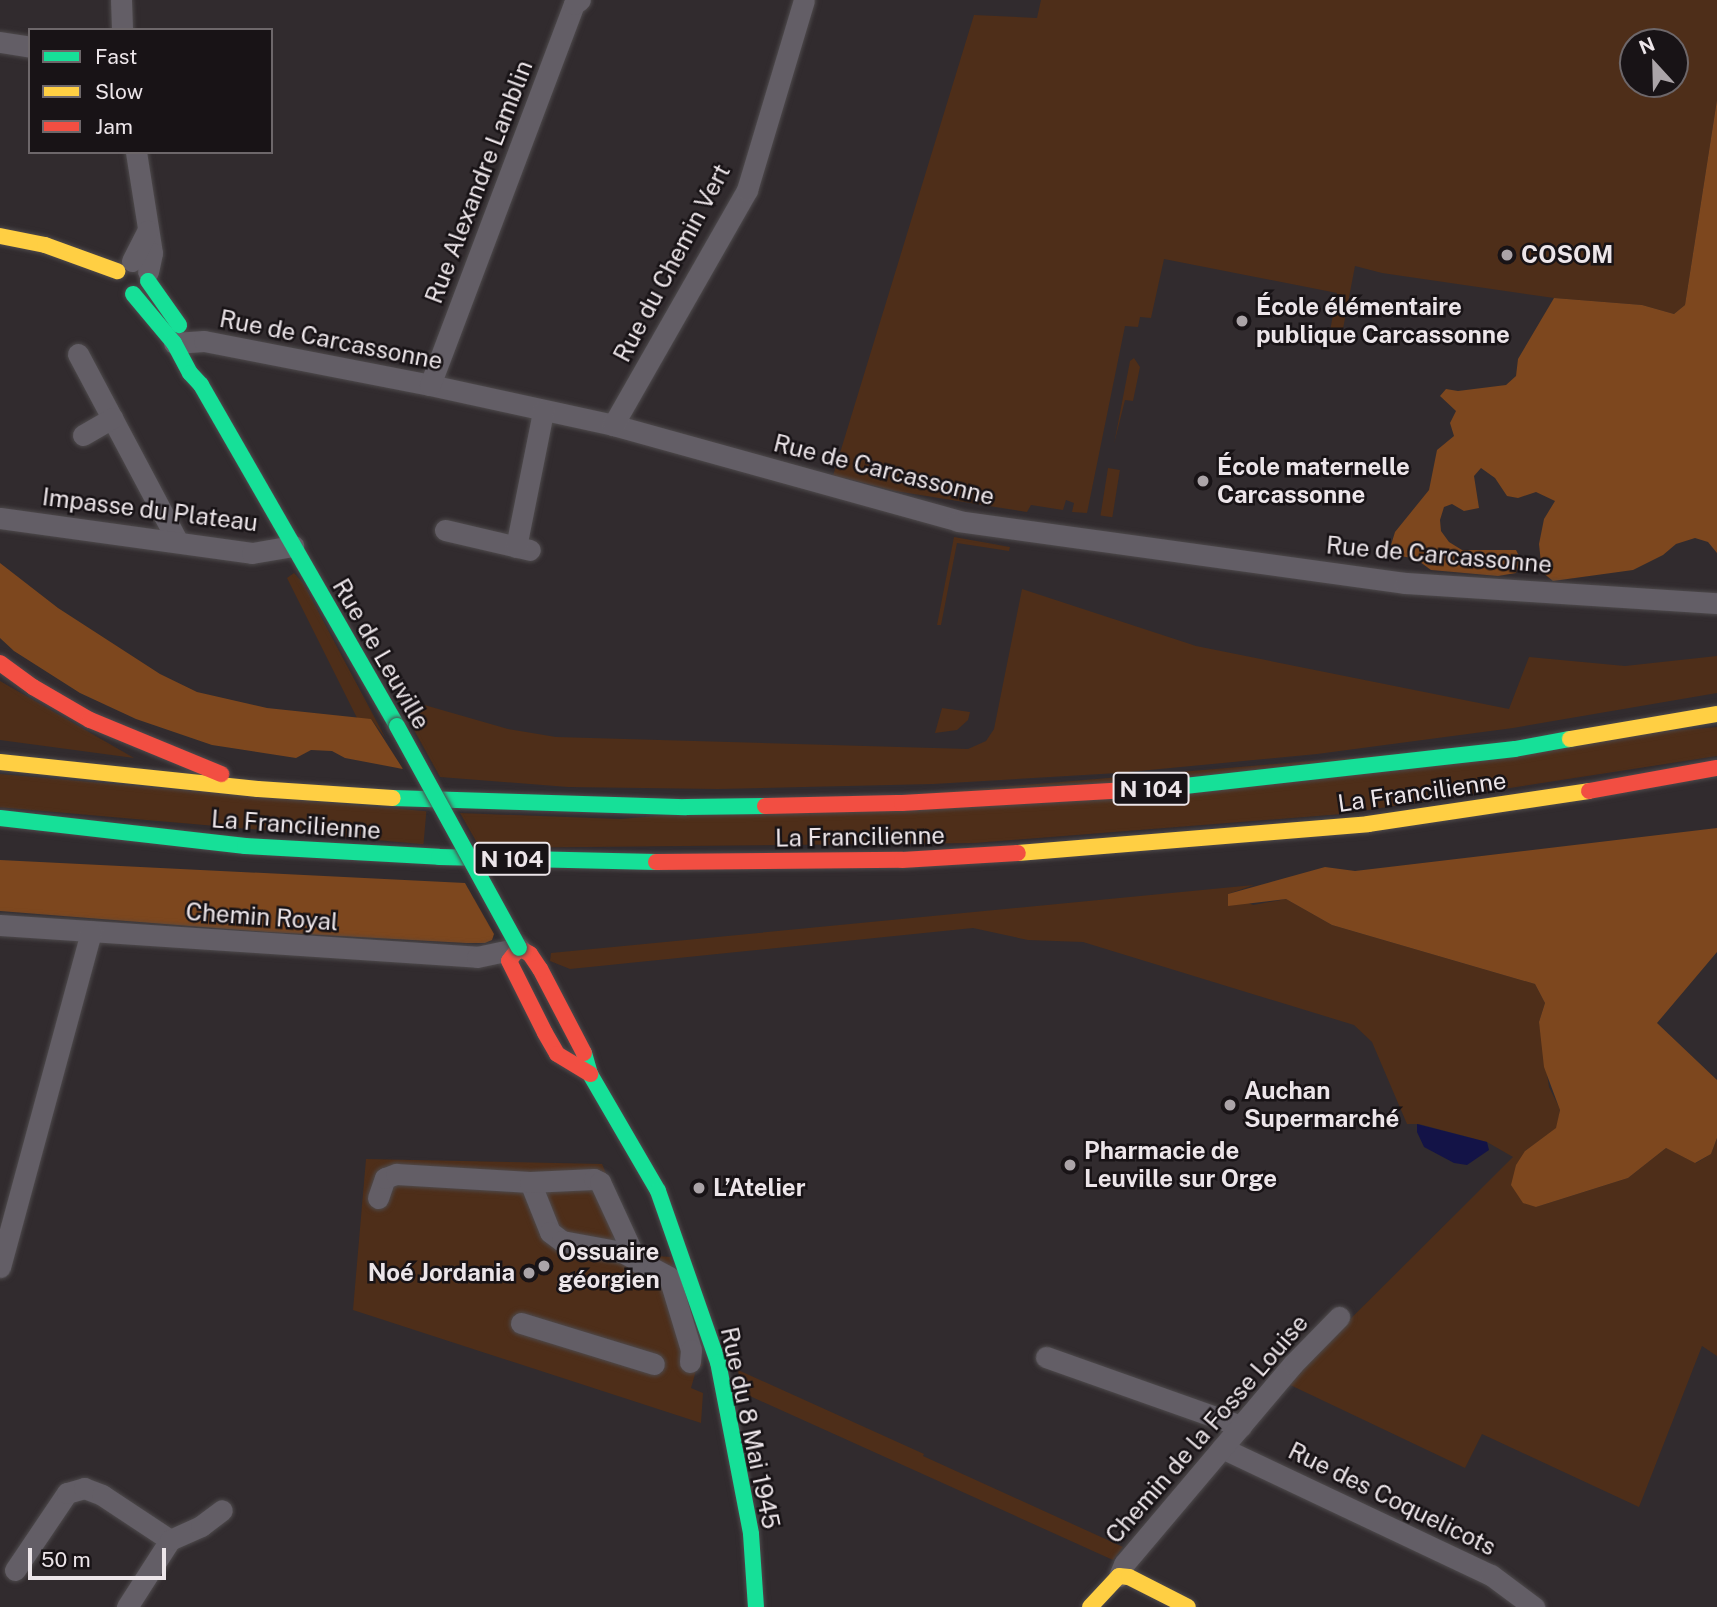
<!DOCTYPE html>
<html>
<head>
<meta charset="utf-8">
<style>
  body { margin:0 }
  #map { position:relative; width:1717px; height:1607px; overflow:hidden; background:#312b2e; font-family:"Public Sans",sans-serif }
  div>[style] { position:absolute }
  [style*='--x'] { left:calc(var(--x)*1px); top:calc(var(--y)*1px); width:calc(var(--w)*1px); rotate:calc(var(--a)*1deg) }
  .green>* { inset:0; background:#4e2e19; transform-origin:0 0 }
  .forest>* { inset:0; background:#7d471e }
  .water>* { inset:0; background:#131347 }
  .roads { filter:drop-shadow(0 0 2px #4e4a4c) drop-shadow(0 0 2px #4e4a4c) }
  .street>* { height:21px; margin:-10.5px; padding:0 10.5px; transform-origin:10.5px; border-radius:10.5px; background:#635e66 }
  .fast>* { height:16px; margin:-8px; padding:0 8px; transform-origin:8px; border-radius:8px; background:#16e098 }
  .slow>* { height:16px; margin:-8px; padding:0 8px; transform-origin:8px; border-radius:8px; background:#ffcf43 }
  .jam>* { height:16px; margin:-8px; padding:0 8px; transform-origin:8px; border-radius:8px; background:#f24e42 }
  .bridges { filter:drop-shadow(0 0 2px #4e4a4c) drop-shadow(0 0 2px #4e4a4c) }
  .fast-bridge>* { height:16px; margin:-8px; padding:0 8px; transform-origin:8px; border-radius:8px; background:#16e098 }
  .dots>* { width:19px; height:19px; translate:-50% -50%; box-sizing:border-box; border:4px solid #181316; border-radius:50% }
  span { translate:-50% -50%; white-space:nowrap; text-align:center; line-height:1.15; -webkit-text-stroke:5px #181316; paint-order:stroke }
  .shield-label span { padding:2px 5px; background:#181316; border:2px solid; border-radius:5px; -webkit-text-stroke-width:0 }
  .shield-label { font-size:23px; color:#ece5e9; font-weight:700 }
  .street-label { font-size:24px; color:#ece5e9 }
  .poi-label { font-size:24px; color:#ece5e9; font-weight:700 }
  .left { translate:0 -50%; text-align:left }
  .right { translate:-100% -50%; text-align:right }
  .legend { position:absolute; left:28px; top:28px; width:245px; height:126px; box-sizing:border-box; background:#181316; border:2px solid #6d676a; margin:0; padding:9px 12px; list-style:none; font-size:21px; color:#ece5e9 }
  .legend li { display:flex; align-items:center; gap:14px; height:35px }
  .legend b { width:35px; border:2px solid #6d676a }
  .north { position:absolute; left:1619px; top:28px; width:70px; height:70px; box-sizing:border-box; background:#181316; border:2px solid #6d676a; border-radius:50%; rotate:338deg; font-size:19px; font-weight:700; line-height:28px; text-align:center; color:#ece5e9 }
  .north::after { content:''; display:block; margin:auto; width:24px; height:32px; background:#aba4a8; clip-path:polygon(50% 0,100% 100%,50% 72%,0 100%) }
  .scale { position:absolute; left:28px; top:1548px; width:138px; height:32px; box-sizing:border-box; border:4px solid #ece5e9; border-top:0; padding-left:9px; font-size:21px; line-height:24px; white-space:nowrap; color:#ece5e9; -webkit-text-stroke:5px #181316; paint-order:stroke }
</style>
</head>
<body>
<div id="map">
  <div class="green">
    <i style="clip-path:polygon(evenodd,1041px 0,1717px 0,1717px 100px,1685px 305px,1674px 314px,1642px 305px,1554px 298px,1382px 273px,1355px 266px,1342px 334px,1330px 331px,1337px 293px,1164px 259px,1151px 318px,1140px 317px,1138px 327px,1125px 326px,1087px 513px,1072px 512px,1074px 503px,1066px 500px,1063px 510px,1031px 505px,1027px 512px,895px 491px,845px 478px,844px 482px,832px 479px,974px 15px,1037px 18px,1041px 0,1633px 42px,1675px 42px,1675px 84px,1633px 84px,1633px 42px)"></i>
    <i style="clip-path:polygon(1134px 358px,1140px 367px,1133px 401px,1125px 400px,1114px 444px,1130px 361px)"></i>
    <i style="left:1108px;top:468px;width:12px;height:48px;rotate:9deg"></i>
    <i style="clip-path:polygon(954px 537px,1010px 547px,1009px 551px,957px 543px,941px 625px,937px 625px)"></i>
    <i style="clip-path:polygon(294px 573px,303px 583px,386px 739px,371px 719px,358px 720px,287px 578px)"></i>
    <i style="clip-path:polygon(1022px 589px,1196px 646px,1509px 709px,1529px 657px,1625px 666px,1717px 656px,1717px 693px,1513px 728px,1317px 754px,1118px 773px,933px 784px,718px 789px,568px 787px,440px 777px,398px 701px,407px 700px,508px 729px,556px 737px,968px 749px,986px 741px,994px 729px)"></i>
    <i style="clip-path:polygon(0 681px,134px 758px,0 740px)"></i>
    <i style="clip-path:polygon(942px 708px,970px 712px,968px 720px,957px 730px,935px 733px)"></i>
    <i style="clip-path:polygon(1717px 727px,1717px 756px,1342px 814px,975px 843px,480px 848px,460px 813px,620px 819px)"></i>
    <i style="left:0;top:774px;width:428px;height:33px;rotate:5deg"></i>
    <i style="clip-path:polygon(1254px 885px,1228px 894px,1253px 905px,1286px 899px,1332px 925px,1535px 984px,1545px 1003px,1539px 1022px,1549px 1087px,1560px 1109px,1557px 1128px,1525px 1151px,1536px 1207px,1628px 1178px,1666px 1148px,1696px 1163px,1711px 1154px,1717px 1138px,1717px 1356px,1702px 1346px,1639px 1507px,1482px 1434px,1465px 1468px,1286px 1383px,1513px 1157px,1487px 1142px,1419px 1124px,1407px 1124px,1372px 1042px,1354px 1025px,1083px 942px,1028px 940px,973px 928px,570px 969px,550px 961px,551px 953px)"></i>
    <i style="clip-path:polygon(366px 1159px,602px 1164px,642px 1255px,671px 1257px,702px 1366px,697px 1367px,691px 1388px,703px 1393px,701px 1423px,353px 1310px)"></i>
    <i style="clip-path:polygon(738px 1370px,924px 1454px,923px 1456px,1123px 1547px,1113px 1560px,741px 1392px)"></i>
  </div>
  <div class="forest">
    <i style="clip-path:polygon(1717px 100px,1717px 553px,1708px 542px,1695px 538px,1676px 544px,1663px 555px,1633px 570px,1553px 581px,1542px 572px,1539px 544px,1544px 519px,1555px 501px,1536px 492px,1518px 498px,1507px 496px,1495px 478px,1481px 468px,1474px 476px,1479px 508px,1464px 511px,1452px 504px,1444px 507px,1440px 520px,1441px 531px,1449px 542px,1462px 550px,1516px 550px,1521px 560px,1516px 573px,1498px 576px,1431px 570px,1416px 559px,1396px 555px,1391px 545px,1395px 532px,1429px 490px,1437px 450px,1454px 436px,1450px 423px,1456px 411px,1440px 396px,1446px 389px,1458px 391px,1506px 385px,1516px 376px,1518px 359px,1554px 298px,1642px 305px,1674px 314px,1685px 305px)"></i>
    <i style="clip-path:polygon(0 563px,58px 608px,160px 674px,197px 692px,267px 708px,371px 719px,403px 769px,345px 758px,332px 751px,311px 750px,296px 758px,212px 745px,136px 719px,80px 693px,14px 651px,0 638px)"></i>
    <i style="clip-path:polygon(1717px 828px,1717px 952px,1657px 1023px,1717px 1080px,1717px 1138px,1711px 1154px,1695px 1163px,1666px 1148px,1628px 1178px,1536px 1207px,1523px 1203px,1511px 1185px,1516px 1165px,1525px 1151px,1556px 1128px,1560px 1110px,1544px 1067px,1539px 1022px,1545px 1003px,1535px 984px,1332px 925px,1286px 899px,1228px 906px,1228px 894px,1325px 867px,1355px 871px)"></i>
    <i style="clip-path:polygon(0 860px,465px 883px,494px 934px,492px 940px,485px 943px,466px 943px,267px 932px,0 911px)"></i>
  </div>
  <div class="water">
    <i style="clip-path:polygon(1417px 1124px,1487px 1142px,1489px 1150px,1467px 1165px,1454px 1163px,1424px 1147px,1417px 1132px)"></i>
  </div>
  <div class="roads">
    <div class="street">
      <i style="--x:121;--y:0;--w:30;--a:88"></i>
      <i style="--x:0;--y:42;--w:30;--a:9"></i>
      <i style="--x:136;--y:152;--w:102;--a:81"></i>
      <i style="--x:152;--y:253;--w:19;--a:102"></i>
      <i style="--x:132;--y:261;--w:34;--a:-63"></i>
      <i style="--x:174;--y:343;--w:30;--a:-4"></i>
      <i style="--x:204;--y:341;--w:230;--a:11"></i>
      <i style="--x:430;--y:385;--w:187;--a:12.3"></i>
      <i style="--x:613;--y:425;--w:358;--a:15.5"></i>
      <i style="--x:958;--y:521;--w:451;--a:7.9"></i>
      <i style="--x:1405;--y:583;--w:313;--a:3.7"></i>
      <i style="--x:78;--y:354;--w:213;--a:62"></i>
      <i style="--x:430;--y:385;--w:407;--a:-69.3"></i>
      <i style="--x:574;--y:4;--w:7;--a:-34"></i>
      <i style="--x:613;--y:425;--w:271;--a:-60.3"></i>
      <i style="--x:747;--y:190;--w:198;--a:-73.3"></i>
      <i style="--x:83;--y:435;--w:34;--a:-30"></i>
      <i style="--x:0;--y:518;--w:254;--a:7.9"></i>
      <i style="--x:252;--y:553;--w:42;--a:-9.7"></i>
      <i style="--x:445;--y:530;--w:87;--a:13.2"></i>
      <i style="--x:516;--y:547;--w:138;--a:-78.7"></i>
      <i style="--x:0;--y:925;--w:478;--a:3.8"></i>
      <i style="--x:477;--y:957;--w:43;--a:-12.1"></i>
      <i style="--x:530;--y:1182;--w:54;--a:68.2"></i>
      <i style="--x:550;--y:1232;--w:15;--a:37"></i>
      <i style="--x:562;--y:1241;--w:61;--a:10.4"></i>
      <i style="--x:622;--y:1252;--w:53;--a:28"></i>
      <i style="--x:669;--y:1277;--w:76;--a:73.2"></i>
      <i style="--x:691;--y:1350;--w:12;--a:95"></i>
      <i style="--x:378;--y:1198;--w:21;--a:-71"></i>
      <i style="--x:385;--y:1178;--w:12;--a:-20"></i>
      <i style="--x:396;--y:1174;--w:134;--a:3.4"></i>
      <i style="--x:530;--y:1182;--w:64;--a:-2.7"></i>
      <i style="--x:594;--y:1179;--w:7;--a:27"></i>
      <i style="--x:600;--y:1182;--w:88;--a:65.2"></i>
      <i style="--x:0;--y:1267;--w:348;--a:-74.8"></i>
      <i style="--x:521;--y:1323;--w:139;--a:17.1"></i>
      <i style="--x:1046;--y:1357;--w:207;--a:19.5"></i>
      <i style="--x:1222;--y:1448;--w:297;--a:25.3"></i>
      <i style="--x:1491;--y:1575;--w:54;--a:36.7"></i>
      <i style="--x:15;--y:1570;--w:93;--a:-56"></i>
      <i style="--x:67;--y:1493;--w:18;--a:-16"></i>
      <i style="--x:84;--y:1488;--w:19;--a:21"></i>
      <i style="--x:102;--y:1495;--w:82;--a:33.5"></i>
      <i style="--x:1119;--y:1576;--w:13;--a:-67"></i>
      <i style="--x:1124;--y:1564;--w:262;--a:-49.8"></i>
      <i style="--x:1293;--y:1364;--w:66;--a:-45.6"></i>
      <i style="--x:127;--y:1607;--w:80;--a:-57.3"></i>
      <i style="--x:170;--y:1540;--w:34;--a:-24"></i>
      <i style="--x:201;--y:1526;--w:26;--a:-37"></i>
    </div>
    <div class="fast">
      <i style="--x:148;--y:281;--w:54;--a:54.8"></i>
      <i style="--x:133;--y:294;--w:64;--a:50.1"></i>
      <i style="--x:174;--y:343;--w:34;--a:62"></i>
      <i style="--x:190;--y:373;--w:16;--a:47"></i>
      <i style="--x:201;--y:385;--w:393;--a:60.1"></i>
      <i style="--x:1176;--y:787;--w:341;--a:-6.4"></i>
      <i style="--x:1515;--y:749;--w:56;--a:-10.3"></i>
      <i style="--x:393;--y:798;--w:293;--a:1.8"></i>
      <i style="--x:686;--y:807;--w:79;--a:-0.7"></i>
      <i style="--x:0;--y:818;--w:247;--a:6.5"></i>
      <i style="--x:245;--y:846;--w:194;--a:3.2"></i>
      <i style="--x:439;--y:857;--w:217;--a:1.3"></i>
      <i style="--x:584;--y:1053;--w:22;--a:74"></i>
      <i style="--x:590;--y:1074;--w:135;--a:59.8"></i>
      <i style="--x:658;--y:1191;--w:181;--a:70.7"></i>
      <i style="--x:718;--y:1362;--w:175;--a:79.1"></i>
      <i style="--x:751;--y:1534;--w:73;--a:86.1"></i>
    </div>
    <div class="slow">
      <i style="--x:0;--y:236;--w:46;--a:11.3"></i>
      <i style="--x:45;--y:245;--w:77;--a:19.9"></i>
      <i style="--x:1570;--y:739;--w:149;--a:-9.7"></i>
      <i style="--x:0;--y:762;--w:259;--a:6"></i>
      <i style="--x:258;--y:789;--w:135;--a:3.8"></i>
      <i style="--x:1018;--y:853;--w:351;--a:-4.7"></i>
      <i style="--x:1368;--y:824;--w:223;--a:-8.5"></i>
      <i style="--x:1090;--y:1607;--w:42;--a:-46.9"></i>
      <i style="--x:1119;--y:1576;--w:10;--a:6"></i>
      <i style="--x:1129;--y:1577;--w:66;--a:27"></i>
    </div>
    <div class="jam">
      <i style="--x:0;--y:663;--w:41;--a:36"></i>
      <i style="--x:33;--y:687;--w:66;--a:30.1"></i>
      <i style="--x:90;--y:720;--w:142;--a:22.4"></i>
      <i style="--x:1589;--y:791;--w:130;--a:-10.2"></i>
      <i style="--x:765;--y:806;--w:137;--a:-1.3"></i>
      <i style="--x:902;--y:803;--w:274;--a:-3.3"></i>
      <i style="--x:656;--y:862;--w:246;--a:-0.5"></i>
      <i style="--x:902;--y:860;--w:116;--a:-3.5"></i>
      <i style="--x:584;--y:1053;--w:95;--a:-117.6"></i>
      <i style="--x:540;--y:969;--w:18;--a:-124"></i>
      <i style="--x:530;--y:954;--w:13;--a:-151"></i>
      <i style="--x:519;--y:948;--w:16;--a:128"></i>
      <i style="--x:509;--y:961;--w:80;--a:63.4"></i>
      <i style="--x:545;--y:1033;--w:24;--a:60"></i>
      <i style="--x:557;--y:1054;--w:39;--a:31"></i>
    </div>
  </div>
  <div class="bridges">
    <div class="fast-bridge">
      <i style="--x:397;--y:726;--w:253;--a:61.2"></i>
    </div>
  </div>
  <div class="dots">
    <i style="left:1507px;top:255px;background:#aba4a8"></i>
    <i style="left:1242px;top:321px;background:#aba4a8"></i>
    <i style="left:1203px;top:481px;background:#aba4a8"></i>
    <i style="left:1230px;top:1105px;background:#aba4a8"></i>
    <i style="left:1070px;top:1165px;background:#aba4a8"></i>
    <i style="left:699px;top:1188px;background:#aba4a8"></i>
    <i style="left:544px;top:1266px;background:#aba4a8"></i>
    <i style="left:529px;top:1273px;background:#aba4a8"></i>
  </div>
  <div class="shield-label">
    <span style="left:1151px;top:789px">N 104</span>
    <span style="left:512px;top:859px">N 104</span>
  </div>
  <div class="street-label">
    <span style="left:479px;top:182px;rotate:-69deg">Rue Alexandre Lamblin</span>
    <span style="left:672px;top:263px;rotate:-62deg">Rue du Chemin Vert</span>
    <span style="left:331px;top:340px;rotate:11deg">Rue de Carcassonne</span>
    <span style="left:884px;top:470px;rotate:14deg">Rue de Carcassonne</span>
    <span style="left:150px;top:510px;rotate:7deg">Impasse du Plateau</span>
    <span style="left:1439px;top:555px;rotate:5deg">Rue de Carcassonne</span>
    <span style="left:381px;top:654px;rotate:60deg">Rue de Leuville</span>
    <span style="left:1422px;top:792px;rotate:-8deg">La Francilienne</span>
    <span style="left:296px;top:825px;rotate:4deg">La Francilienne</span>
    <span style="left:860px;top:837px;rotate:-1deg">La Francilienne</span>
    <span style="left:262px;top:917px;rotate:4deg">Chemin Royal</span>
    <span style="left:750px;top:1428px;rotate:78deg">Rue du 8 Mai 1945</span>
    <span style="left:1207px;top:1429px;rotate:-49deg">Chemin de la Fosse Louise</span>
    <span style="left:1392px;top:1499px;rotate:26deg">Rue des Coquelicots</span>
  </div>
  <div class="poi-label">
    <span class="left" style="left:1521px;top:255px">COSOM</span>
    <span class="left" style="left:1256px;top:321px">École élémentaire<br>publique Carcassonne</span>
    <span class="left" style="left:1217px;top:481px">École maternelle<br>Carcassonne</span>
    <span class="left" style="left:1244px;top:1105px">Auchan<br>Supermarché</span>
    <span class="left" style="left:1084px;top:1165px">Pharmacie de<br>Leuville sur Orge</span>
    <span class="left" style="left:713px;top:1188px">L’Atelier</span>
    <span class="left" style="left:558px;top:1266px">Ossuaire<br>géorgien</span>
    <span class="right" style="left:515px;top:1273px">Noé Jordania</span>
  </div>
  <ul class="legend">
  <li><b style="height:9px;background:#16e098"></b>Fast</li>
  <li><b style="height:9px;background:#ffcf43"></b>Slow</li>
  <li><b style="height:9px;background:#f24e42"></b>Jam</li>
  </ul>
  <div class="north">N</div>
  <div class="scale">50 m</div>
</div>
</body>
</html>
